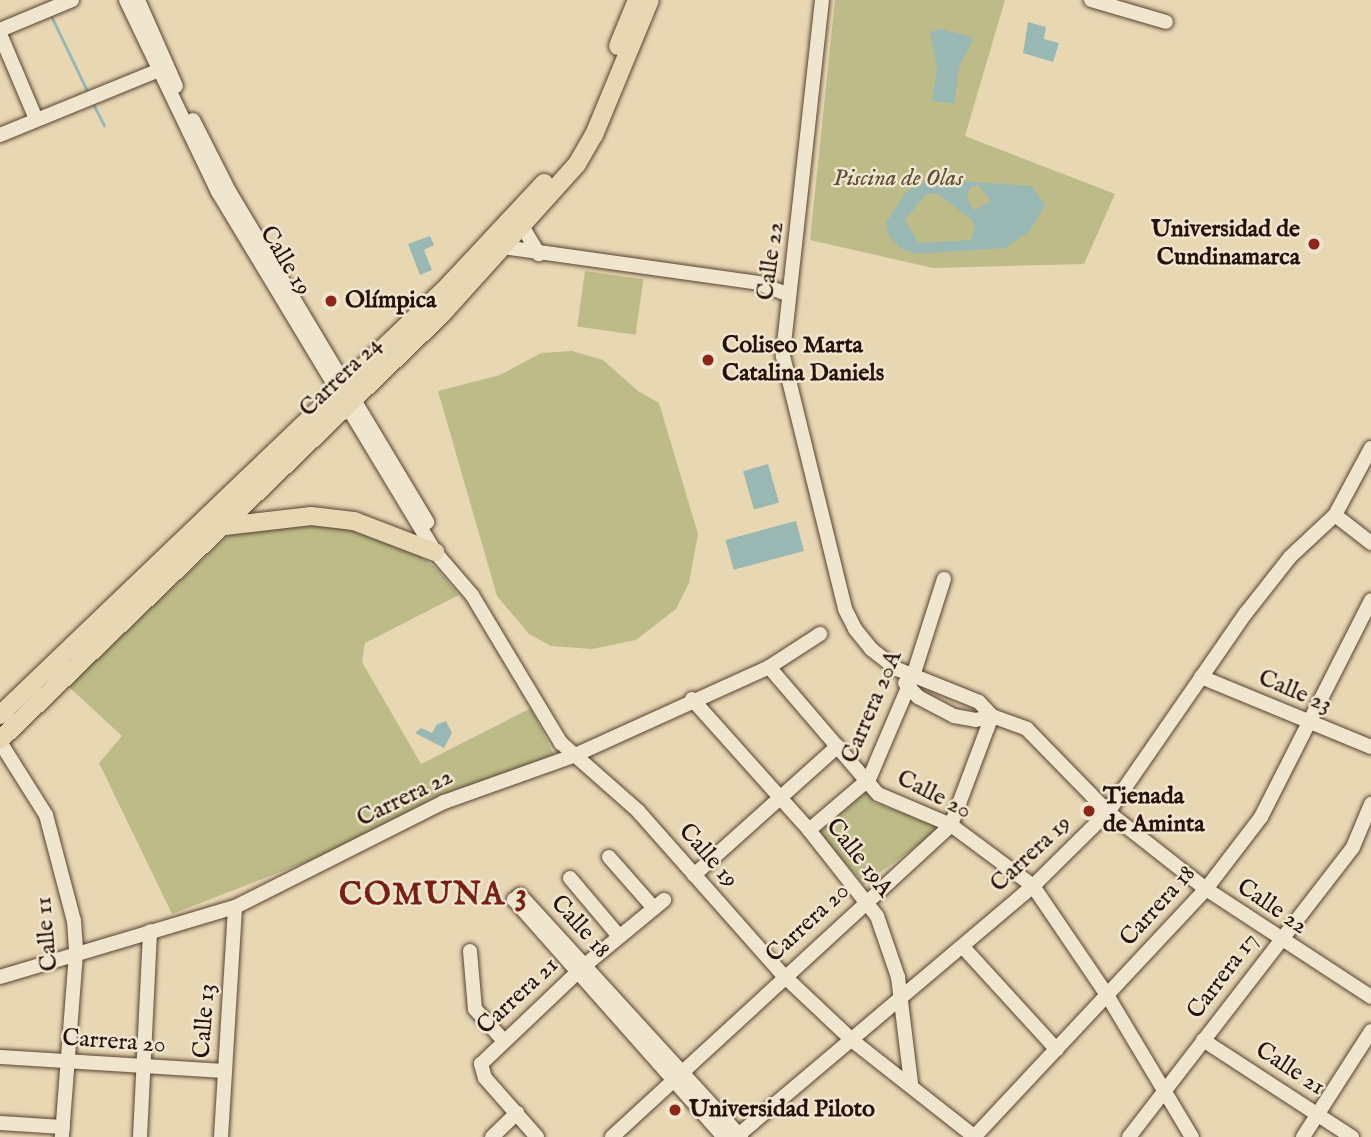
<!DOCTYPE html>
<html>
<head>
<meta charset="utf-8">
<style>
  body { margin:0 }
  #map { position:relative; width:1371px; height:1137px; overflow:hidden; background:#e8d7b3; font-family:"IM FELL English",serif }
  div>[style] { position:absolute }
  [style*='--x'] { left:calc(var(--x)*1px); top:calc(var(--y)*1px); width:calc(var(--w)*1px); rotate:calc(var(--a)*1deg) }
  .green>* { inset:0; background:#bdbc88; transform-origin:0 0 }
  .water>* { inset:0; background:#99b8b4; transform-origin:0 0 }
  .stream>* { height:2.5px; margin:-1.25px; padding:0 1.25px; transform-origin:1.25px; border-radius:1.25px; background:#99b8b4 }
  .roads { filter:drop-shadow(0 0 2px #574232) drop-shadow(0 0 2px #574232) }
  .minor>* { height:14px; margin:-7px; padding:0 7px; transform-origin:7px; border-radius:7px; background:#f0e5ce }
  .major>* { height:18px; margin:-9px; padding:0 9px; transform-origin:9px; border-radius:9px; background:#e8d7b3 }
  .dots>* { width:19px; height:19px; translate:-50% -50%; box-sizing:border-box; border:4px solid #f0e5ce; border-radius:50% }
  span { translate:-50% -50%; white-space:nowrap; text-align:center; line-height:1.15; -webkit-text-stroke:5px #f0e5ce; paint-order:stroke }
  .park-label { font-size:24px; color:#5c4d34; font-style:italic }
  .poi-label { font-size:24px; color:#271107; font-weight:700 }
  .right { translate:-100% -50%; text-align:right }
  .left { translate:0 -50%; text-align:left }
  .street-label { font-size:24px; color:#271107 }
  .district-label { font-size:32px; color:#7a1f14; font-weight:700; letter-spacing:2px }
</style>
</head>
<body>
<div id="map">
  <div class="green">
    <i style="clip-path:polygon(835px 0,1005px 0,965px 136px,1115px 194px,1084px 264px,933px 268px,810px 240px)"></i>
    <i style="left:585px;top:271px;width:59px;height:56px;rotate:8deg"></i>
    <i style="clip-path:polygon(572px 351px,603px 360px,638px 391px,659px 403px,698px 534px,689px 583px,676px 609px,636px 640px,592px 649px,551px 646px,529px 634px,497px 596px,438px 391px,500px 375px,541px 353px)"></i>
    <i style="clip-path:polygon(280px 522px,352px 527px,398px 540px,436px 568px,459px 595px,365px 643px,362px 662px,421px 764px,531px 708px,555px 757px,350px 845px,172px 914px,99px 763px,122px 736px,68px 686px,231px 533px)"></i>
    <i style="clip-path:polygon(870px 789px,874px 803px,943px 827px,864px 884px,818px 833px)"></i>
  </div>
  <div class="water">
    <i style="clip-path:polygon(1028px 22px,1046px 27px,1044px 39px,1059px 43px,1053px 62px,1023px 53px)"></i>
    <i style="clip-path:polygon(942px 29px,974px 38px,959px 67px,954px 104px,932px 101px,937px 68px,930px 32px)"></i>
    <i style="clip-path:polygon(evenodd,930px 179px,1032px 186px,1045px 205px,1030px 231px,1005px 248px,916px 254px,900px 248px,889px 236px,886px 223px,906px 192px,930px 179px,978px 185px,991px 201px,974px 210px,967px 198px,970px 188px,978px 185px,930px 179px,926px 194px,938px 194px,971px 219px,975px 226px,971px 240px,919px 243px,905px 220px,926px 194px)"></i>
    <i style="clip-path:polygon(430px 236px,434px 245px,424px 250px,432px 270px,420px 275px,408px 244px)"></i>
    <i style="left:768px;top:464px;width:40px;height:26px;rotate:74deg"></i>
    <i style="left:796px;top:521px;width:31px;height:73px;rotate:75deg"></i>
    <i style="clip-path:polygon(446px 721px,452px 733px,444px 748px,415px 733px,421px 728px,432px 733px,436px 725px)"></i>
  </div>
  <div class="stream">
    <i style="--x:51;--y:15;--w:88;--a:64.3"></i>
    <i style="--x:93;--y:103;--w:25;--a:63"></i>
  </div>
  <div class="roads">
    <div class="minor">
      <i style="--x:126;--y:0;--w:213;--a:64.4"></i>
      <i style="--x:218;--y:192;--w:420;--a:58.9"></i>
      <i style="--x:435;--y:552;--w:57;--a:49.3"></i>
      <i style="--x:472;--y:595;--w:173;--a:59"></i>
      <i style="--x:561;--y:743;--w:103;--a:41.4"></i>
      <i style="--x:638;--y:811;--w:220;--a:48.5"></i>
      <i style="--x:784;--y:976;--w:95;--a:43.3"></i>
      <i style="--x:853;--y:1041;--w:155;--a:38.2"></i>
      <i style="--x:138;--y:0;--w:94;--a:66.2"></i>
      <i style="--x:822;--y:0;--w:358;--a:96.3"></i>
      <i style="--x:783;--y:356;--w:260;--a:76.2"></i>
      <i style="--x:845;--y:609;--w:22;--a:63"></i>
      <i style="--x:855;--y:629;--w:26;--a:51"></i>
      <i style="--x:871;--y:649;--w:33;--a:38"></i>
      <i style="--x:897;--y:669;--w:88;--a:21.9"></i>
      <i style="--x:979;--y:702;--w:19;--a:47"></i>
      <i style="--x:992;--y:716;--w:37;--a:20"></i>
      <i style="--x:1027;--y:729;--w:116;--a:45.7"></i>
      <i style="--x:1108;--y:812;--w:125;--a:38.2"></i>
      <i style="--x:1206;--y:889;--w:197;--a:33.2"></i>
      <i style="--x:1091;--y:0;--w:78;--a:16.3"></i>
      <i style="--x:0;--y:30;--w:78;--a:-22.6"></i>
      <i style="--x:0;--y:34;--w:92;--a:67"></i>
      <i style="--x:193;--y:120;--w:80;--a:63.1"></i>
      <i style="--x:229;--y:191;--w:386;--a:59.1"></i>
      <i style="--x:0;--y:135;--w:177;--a:-22.2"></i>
      <i style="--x:522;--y:226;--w:33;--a:59"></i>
      <i style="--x:503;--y:247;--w:258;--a:8"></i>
      <i style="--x:758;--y:283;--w:33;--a:21"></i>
      <i style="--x:1335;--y:515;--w:46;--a:37.9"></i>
      <i style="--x:769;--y:667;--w:167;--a:49.4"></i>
      <i style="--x:878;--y:794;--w:79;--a:23"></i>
      <i style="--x:951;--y:825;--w:102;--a:36.6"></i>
      <i style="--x:1033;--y:886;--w:132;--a:55.8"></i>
      <i style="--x:1107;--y:995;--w:165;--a:59.1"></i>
      <i style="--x:1201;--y:677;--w:184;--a:22.4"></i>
      <i style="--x:905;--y:683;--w:19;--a:47"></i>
      <i style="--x:918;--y:697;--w:41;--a:27.8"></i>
      <i style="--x:954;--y:716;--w:22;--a:10"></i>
      <i style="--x:976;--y:720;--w:16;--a:-14"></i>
      <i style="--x:692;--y:699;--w:176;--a:48.2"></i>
      <i style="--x:809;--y:830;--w:110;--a:51.7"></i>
      <i style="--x:877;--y:916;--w:65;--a:71"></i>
      <i style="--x:898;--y:977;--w:107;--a:83"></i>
      <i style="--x:0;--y:742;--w:86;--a:57.8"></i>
      <i style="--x:46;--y:815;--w:110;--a:75.2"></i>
      <i style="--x:74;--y:921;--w:32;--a:86"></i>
      <i style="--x:76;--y:953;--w:185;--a:94.4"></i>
      <i style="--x:809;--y:830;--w:79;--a:-40.4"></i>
      <i style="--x:869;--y:779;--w:112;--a:-66.9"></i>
      <i style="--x:913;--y:676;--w:102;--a:-72.3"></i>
      <i style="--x:609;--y:857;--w:67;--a:48.7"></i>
      <i style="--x:694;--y:875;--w:193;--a:-41.9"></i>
      <i style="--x:570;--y:878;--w:75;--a:49.9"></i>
      <i style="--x:963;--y:947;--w:139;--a:47.6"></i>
      <i style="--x:470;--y:951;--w:58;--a:85.1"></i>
      <i style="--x:475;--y:1009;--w:43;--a:47.8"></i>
      <i style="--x:0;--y:977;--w:245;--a:-16.6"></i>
      <i style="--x:235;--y:907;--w:234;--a:-26.7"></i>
      <i style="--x:444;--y:802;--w:137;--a:-19.6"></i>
      <i style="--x:573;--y:756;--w:215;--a:-24.4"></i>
      <i style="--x:769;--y:667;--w:61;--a:-32.9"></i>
      <i style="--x:1203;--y:1040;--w:178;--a:33.1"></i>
      <i style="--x:0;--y:1057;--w:225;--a:3.6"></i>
      <i style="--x:0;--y:1123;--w:63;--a:3.6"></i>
      <i style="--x:140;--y:1137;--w:206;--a:-87.2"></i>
      <i style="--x:221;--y:1137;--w:230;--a:-86.5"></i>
      <i style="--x:492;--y:1137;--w:35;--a:-44"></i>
      <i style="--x:537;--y:1137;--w:79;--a:-131.4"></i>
      <i style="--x:485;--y:1078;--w:15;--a:-106"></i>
      <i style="--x:481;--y:1064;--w:142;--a:-43.6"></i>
      <i style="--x:584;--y:966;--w:104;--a:-39.5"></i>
      <i style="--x:612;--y:1137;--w:461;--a:-42.6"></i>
      <i style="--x:951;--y:825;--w:116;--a:-69.4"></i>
      <i style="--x:724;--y:1137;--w:317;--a:-131.5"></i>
      <i style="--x:514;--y:900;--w:8;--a:-40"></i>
      <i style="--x:520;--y:895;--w:328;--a:47.6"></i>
      <i style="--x:736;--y:1137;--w:389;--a:-40.2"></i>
      <i style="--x:1033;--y:886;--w:105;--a:-44.6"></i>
      <i style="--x:1108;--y:812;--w:242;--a:-55.3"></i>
      <i style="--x:1246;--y:613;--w:71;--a:-51.8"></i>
      <i style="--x:1290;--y:557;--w:62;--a:-43"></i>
      <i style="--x:1335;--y:515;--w:76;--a:-61.8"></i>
      <i style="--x:974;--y:1137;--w:340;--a:-46.9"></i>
      <i style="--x:1206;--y:889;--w:91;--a:-52.6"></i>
      <i style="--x:1261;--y:817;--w:243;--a:-63.1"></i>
      <i style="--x:1129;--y:1137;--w:366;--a:-52.3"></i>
      <i style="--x:1353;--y:847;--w:47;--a:-67.3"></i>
      <i style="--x:1303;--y:1137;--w:126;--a:-57.3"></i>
    </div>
    <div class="major">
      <i style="--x:618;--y:46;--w:50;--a:-67.6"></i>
      <i style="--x:225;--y:526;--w:87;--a:-6.6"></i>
      <i style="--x:311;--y:516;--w:43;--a:6.6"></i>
      <i style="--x:354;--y:521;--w:87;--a:20.9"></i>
      <i style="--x:0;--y:715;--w:620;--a:-43.76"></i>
      <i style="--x:448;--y:286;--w:141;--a:-47"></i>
      <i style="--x:0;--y:740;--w:614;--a:-43.94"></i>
      <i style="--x:442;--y:314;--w:202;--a:-48"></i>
      <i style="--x:577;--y:164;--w:34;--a:-60"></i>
      <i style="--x:594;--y:135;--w:146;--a:-67.5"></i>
    </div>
  </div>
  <div class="dots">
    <i style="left:1314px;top:244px;background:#8f2418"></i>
    <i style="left:331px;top:301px;background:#8f2418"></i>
    <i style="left:708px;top:360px;background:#8f2418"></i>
    <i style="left:1089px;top:811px;background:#8f2418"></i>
    <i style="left:675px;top:1110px;background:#8f2418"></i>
  </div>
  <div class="park-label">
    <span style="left:898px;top:179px">Piscina de Olas</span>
  </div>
  <div class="poi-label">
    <span class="right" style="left:1300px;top:244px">Universidad de<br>Cundinamarca</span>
    <span class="left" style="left:345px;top:301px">Olímpica</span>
    <span class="left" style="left:722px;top:360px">Coliseo Marta<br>Catalina Daniels</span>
    <span class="left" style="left:1103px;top:811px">Tienada<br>de Aminta</span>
    <span class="left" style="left:689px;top:1110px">Universidad Piloto</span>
  </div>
  <div class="street-label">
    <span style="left:285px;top:261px;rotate:59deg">Calle 19</span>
    <span style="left:771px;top:261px;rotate:-82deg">Calle 22</span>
    <span style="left:341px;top:377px;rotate:-44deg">Carrera 24</span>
    <span style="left:1295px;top:692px;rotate:23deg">Calle 23</span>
    <span style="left:872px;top:707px;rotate:-67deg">Carrera 20A</span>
    <span style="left:934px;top:795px;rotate:27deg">Calle 20</span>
    <span style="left:405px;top:798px;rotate:-26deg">Carrera 22</span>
    <span style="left:1031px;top:854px;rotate:-43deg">Carrera 19</span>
    <span style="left:708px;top:856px;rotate:49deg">Calle 19</span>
    <span style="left:859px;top:858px;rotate:52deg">Calle 19A</span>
    <span style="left:1158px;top:906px;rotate:-48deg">Carrera 18</span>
    <span style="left:1272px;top:907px;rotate:34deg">Calle 22</span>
    <span style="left:808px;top:923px;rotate:-43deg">Carrera 20</span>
    <span style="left:580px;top:927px;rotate:48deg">Calle 18</span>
    <span style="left:47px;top:934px;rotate:-95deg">Calle 11</span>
    <span style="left:1223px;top:976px;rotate:-53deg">Carrera 17</span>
    <span style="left:518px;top:996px;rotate:-43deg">Carrera 21</span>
    <span style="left:205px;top:1021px;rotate:-86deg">Calle 13</span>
    <span style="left:114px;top:1042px;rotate:4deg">Carrera 20</span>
    <span style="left:1290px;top:1069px;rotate:33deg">Calle 21</span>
  </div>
  <div class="district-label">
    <span style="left:434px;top:896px">COMUNA 3</span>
  </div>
</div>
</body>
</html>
